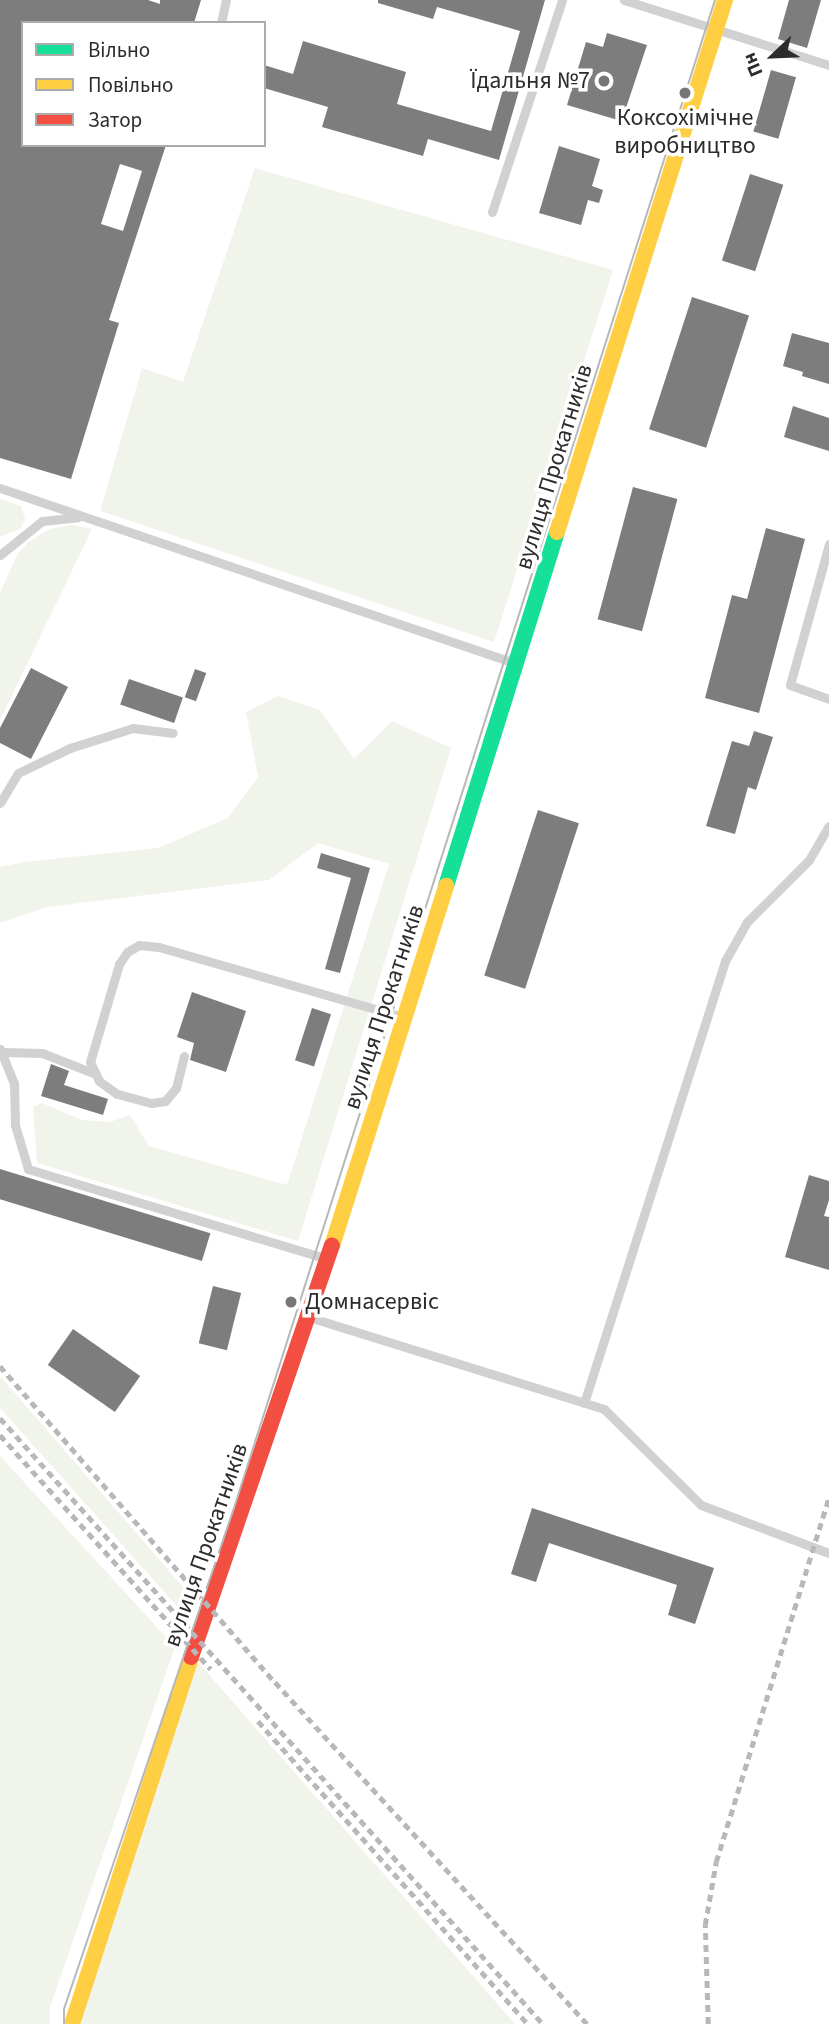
<!DOCTYPE html>
<html>
<head>
<meta charset="utf-8">
<style>
  body { margin:0 }
  #map { position:relative; width:829px; height:2024px; overflow:hidden; background:#fff; font-family:"Source Sans 3",sans-serif }
  div>[style] { position:absolute }
  [style*='--x'] { left:calc(var(--x)*1px); top:calc(var(--y)*1px); width:calc(var(--w)*1px); rotate:calc(var(--a)*1deg) }
  .green>* { inset:0; background:#f0f4ea }
  .building>* { inset:0; background:#7d7d7d; transform-origin:0 0 }
  .lane>* { height:9px; margin:-4.5px; padding:0 4.5px; transform-origin:4.5px; border-radius:4.5px; background:#d1d1d1 }
  .fast>* { height:16px; margin:-8px; padding:0 8px; transform-origin:8px; border-radius:8px; background:#16e098 }
  .slow>* { height:16px; margin:-8px; padding:0 8px; transform-origin:8px; border-radius:8px; background:#ffcf43 }
  .jam>* { height:16px; margin:-8px; padding:0 8px; transform-origin:8px; border-radius:8px; background:#f24e42 }
  .tram>* { height:2px; margin:-1px; padding:0 1px; transform-origin:1px; border-radius:1px; background:#b8b8b8 }
  .rail>* { height:4.5px; margin-top:-2.25px; transform-origin:0; background:repeating-linear-gradient(90deg,#b8b8b8 0 7px,transparent 0 12px) }
  .dots>* { width:19px; height:19px; translate:-50% -50%; box-sizing:border-box; border:4px solid #fff; border-radius:50% }
  span { translate:-50% -50%; white-space:nowrap; text-align:center; line-height:1.15; -webkit-text-stroke:7px #fff; paint-order:stroke }
  .poi-label { font-size:24px; color:#2c2c2c }
  .right { translate:-100% -50%; text-align:right }
  .left { translate:0 -50%; text-align:left }
  .street-label { font-size:24px; color:#2c2c2c }
  .legend { position:absolute; left:21px; top:21px; width:245px; height:126px; box-sizing:border-box; background:#fff; border:2px solid #ababab; margin:0; padding:9px 12px; list-style:none; font-size:21px; color:#2c2c2c }
  .legend li { display:flex; align-items:center; gap:14px; height:35px }
  .legend b { width:35px; border:2px solid #ababab }
  .north { position:absolute; left:738px; top:21px; width:70px; height:70px; -webkit-text-stroke:5px #fff; paint-order:stroke; rotate:247deg; font-size:19px; font-weight:700; line-height:28px; text-align:center; color:#2c2c2c }
  .north::after { content:''; display:block; margin:auto; width:24px; height:32px; background:#2c2c2c; clip-path:polygon(50% 0,100% 100%,50% 72%,0 100%) }
</style>
</head>
<body>
<div id="map">
  <div class="green">
    <i style="clip-path:polygon(255px 168px,613px 270px,494px 642px,100px 511px,142px 368px,183px 382px)"></i>
    <i style="clip-path:polygon(0 499px,21px 506px,25px 519px,20px 529px,0 537px)"></i>
    <i style="clip-path:polygon(71px 525px,92px 529px,0 720px,0 593px,17px 555px,27px 543px,49px 529px)"></i>
    <i style="clip-path:polygon(278px 696px,320px 710px,354px 759px,392px 721px,451px 748px,298px 1241px,37px 1163px,33px 1107px,42px 1103px,82px 1120px,110px 1122px,130px 1115px,149px 1146px,287px 1185px,389px 864px,318px 843px,269px 880px,47px 907px,0 923px,0 867px,24px 862px,158px 848px,228px 818px,258px 777px,246px 712px)"></i>
    <i style="clip-path:polygon(0 1376px,190px 1595px,184px 1614px,0 1408px)"></i>
    <i style="clip-path:polygon(0 1456px,175px 1647px,50px 2007px,50px 2024px,0 2024px)"></i>
    <i style="clip-path:polygon(198px 1662px,515px 2024px,79px 2024px)"></i>
  </div>
  <div class="building">
    <i style="clip-path:polygon(evenodd,0 0,148px 0,160px 4px,160px 0,201px 0,194px 23px,23px 23px,23px 145px,166px 145px,109px 320px,119px 323px,71px 479px,0 458px,0 0,120px 164px,142px 171px,123px 231px,101px 224px,120px 164px)"></i>
    <i style="clip-path:polygon(378px 0,545px 0,499px 160px,428px 139px,423px 156px,322px 127px,328px 107px,264px 88px,264px 65px,293px 74px,303px 41px,406px 72px,397px 104px,491px 131px,520px 31px,437px 7px,433px 19px,378px 3px)"></i>
    <i style="clip-path:polygon(789px 0,821px 0,807px 48px,778px 39px)"></i>
    <i style="clip-path:polygon(607px 33px,647px 45px,625px 111px,648px 118px,645px 128px,567px 105px,586px 42px,603px 47px)"></i>
    <i style="left:771px;top:70px;width:26px;height:64px;rotate:16deg"></i>
    <i style="clip-path:polygon(559px 146px,600px 159px,592px 186px,603px 190px,599px 203px,588px 200px,581px 225px,539px 213px)"></i>
    <i style="left:750px;top:174px;width:35px;height:91px;rotate:18deg"></i>
    <i style="left:692px;top:297px;width:60px;height:139px;rotate:18deg"></i>
    <i style="clip-path:polygon(792px 333px,829px 343px,829px 384px,802px 376px,803px 372px,783px 366px)"></i>
    <i style="clip-path:polygon(793px 406px,829px 418px,829px 451px,784px 437px)"></i>
    <i style="left:633px;top:487px;width:46px;height:137px;rotate:15deg"></i>
    <i style="clip-path:polygon(766px 528px,805px 539px,759px 713px,705px 698px,732px 595px,747px 599px)"></i>
    <i style="clip-path:polygon(31px 668px,68px 687px,31px 759px,0 743px,0 728px)"></i>
    <i style="left:195px;top:669px;width:12px;height:30px;rotate:20deg"></i>
    <i style="left:129px;top:679px;width:57px;height:27px;rotate:19deg"></i>
    <i style="clip-path:polygon(754px 731px,773px 737px,756px 790px,748px 787px,735px 834px,706px 826px,732px 741px,749px 746px)"></i>
    <i style="left:538px;top:810px;width:43px;height:174px;rotate:18deg"></i>
    <i style="clip-path:polygon(321px 853px,370px 868px,340px 973px,325px 969px,351px 878px,317px 868px)"></i>
    <i style="clip-path:polygon(192px 992px,246px 1011px,226px 1072px,190px 1060px,194px 1043px,177px 1037px)"></i>
    <i style="left:312px;top:1008px;width:20px;height:55px;rotate:18deg"></i>
    <i style="clip-path:polygon(51px 1064px,69px 1071px,64px 1085px,108px 1099px,103px 1115px,41px 1096px)"></i>
    <i style="left:0;top:1169px;width:220px;height:29px;rotate:17deg"></i>
    <i style="clip-path:polygon(809px 1175px,829px 1181px,829px 1200px,824px 1216px,829px 1217px,829px 1270px,785px 1257px)"></i>
    <i style="left:213px;top:1286px;width:29px;height:59px;rotate:14deg"></i>
    <i style="left:73px;top:1329px;width:82px;height:44px;rotate:35deg"></i>
    <i style="clip-path:polygon(532px 1508px,714px 1568px,695px 1624px,668px 1615px,677px 1585px,549px 1543px,536px 1582px,511px 1574px)"></i>
  </div>
  <div class="lane">
    <i style="--x:624;--y:0;--w:215;--a:17.6"></i>
    <i style="--x:221;--y:23;--w:24;--a:-78"></i>
    <i style="--x:492;--y:212;--w:223;--a:-71.7"></i>
    <i style="--x:0;--y:488;--w:544;--a:18.77"></i>
    <i style="--x:829;--y:544;--w:146;--a:105.5"></i>
    <i style="--x:790;--y:685;--w:41;--a:19.7"></i>
    <i style="--x:0;--y:555;--w:54;--a:-39"></i>
    <i style="--x:42;--y:521;--w:36;--a:-6"></i>
    <i style="--x:0;--y:803;--w:35;--a:-59"></i>
    <i style="--x:18;--y:773;--w:58;--a:-25.7"></i>
    <i style="--x:70;--y:748;--w:66;--a:-17.6"></i>
    <i style="--x:133;--y:728;--w:40;--a:7.1"></i>
    <i style="--x:0;--y:1049;--w:37;--a:68"></i>
    <i style="--x:14;--y:1083;--w:42;--a:88.6"></i>
    <i style="--x:15;--y:1125;--w:46;--a:73.5"></i>
    <i style="--x:28;--y:1169;--w:310;--a:16.7"></i>
    <i style="--x:2;--y:1052;--w:40;--a:1.4"></i>
    <i style="--x:42;--y:1053;--w:58;--a:21.3"></i>
    <i style="--x:184;--y:1056;--w:33;--a:104"></i>
    <i style="--x:176;--y:1088;--w:17;--a:130"></i>
    <i style="--x:165;--y:1101;--w:14;--a:172"></i>
    <i style="--x:151;--y:1103;--w:35;--a:-165"></i>
    <i style="--x:117;--y:1094;--w:22;--a:-144"></i>
    <i style="--x:99;--y:1081;--w:21;--a:-115"></i>
    <i style="--x:90;--y:1062;--w:102;--a:-73.5"></i>
    <i style="--x:119;--y:964;--w:14;--a:-56"></i>
    <i style="--x:127;--y:952;--w:14;--a:-30"></i>
    <i style="--x:139;--y:945;--w:20;--a:6"></i>
    <i style="--x:159;--y:947;--w:254;--a:16"></i>
    <i style="--x:312;--y:1318;--w:306;--a:17.3"></i>
    <i style="--x:604;--y:1409;--w:136;--a:44.7"></i>
    <i style="--x:701;--y:1505;--w:137;--a:20.6"></i>
    <i style="--x:584;--y:1403;--w:464;--a:-72.3"></i>
    <i style="--x:725;--y:961;--w:45;--a:-60.6"></i>
    <i style="--x:747;--y:922;--w:88;--a:-45"></i>
    <i style="--x:809;--y:860;--w:39;--a:-60"></i>
  </div>
  <div class="fast">
    <i style="--x:446;--y:886;--w:371;--a:-72.6"></i>
  </div>
  <div class="slow">
    <i style="--x:557;--y:532;--w:558;--a:-72.47"></i>
    <i style="--x:332;--y:1246;--w:378;--a:-72.4"></i>
    <i style="--x:72;--y:2024;--w:386;--a:-72"></i>
  </div>
  <div class="jam">
    <i style="--x:191;--y:1657;--w:435;--a:-71.1"></i>
  </div>
  <div class="tram">
    <i style="--x:64;--y:2024;--w:15;--a:-90"></i>
    <i style="--x:64;--y:2009;--w:529;--a:-71.26"></i>
    <i style="--x:234;--y:1508;--w:1583;--a:-72.31"></i>
  </div>
  <div class="rail">
    <i style="--x:0;--y:1366;--w:419;--a:49"></i>
    <i style="--x:275;--y:1682;--w:463;--a:47.6"></i>
    <i style="--x:0;--y:1418;--w:814;--a:48.14"></i>
    <i style="--x:0;--y:1435;--w:315;--a:48"></i>
    <i style="--x:258;--y:1721;--w:406;--a:48.3"></i>
    <i style="--x:708;--y:2024;--w:99;--a:-91.7"></i>
    <i style="--x:705;--y:1925;--w:64;--a:-80.1"></i>
    <i style="--x:716;--y:1862;--w:383;--a:-72.8"></i>
  </div>
  <div class="dots">
    <i style="left:604px;top:81px;background:#767676"></i>
    <i style="left:685px;top:93px;background:#767676"></i>
    <i style="left:291px;top:1302px;background:#767676"></i>
  </div>
  <div class="poi-label">
    <span class="right" style="left:590px;top:81px">Їдальня №7</span>
    <span style="left:685px;top:132px">Коксохімічне<br>виробництво</span>
    <span class="left" style="left:305px;top:1302px">Домнасервіс</span>
  </div>
  <div class="street-label">
    <span style="left:554px;top:467px;rotate:-73deg">вулиця Прокатників</span>
    <span style="left:384px;top:1007px;rotate:-72deg">вулиця Прокатників</span>
    <span style="left:206px;top:1545px;rotate:-71deg">вулиця Прокатників</span>
  </div>
  <ul class="legend">
  <li><b style="height:9px;background:#16e098"></b>Вільно</li>
  <li><b style="height:9px;background:#ffcf43"></b>Повільно</li>
  <li><b style="height:9px;background:#f24e42"></b>Затор</li>
  </ul>
  <div class="north">Пн</div>
</div>
</body>
</html>
